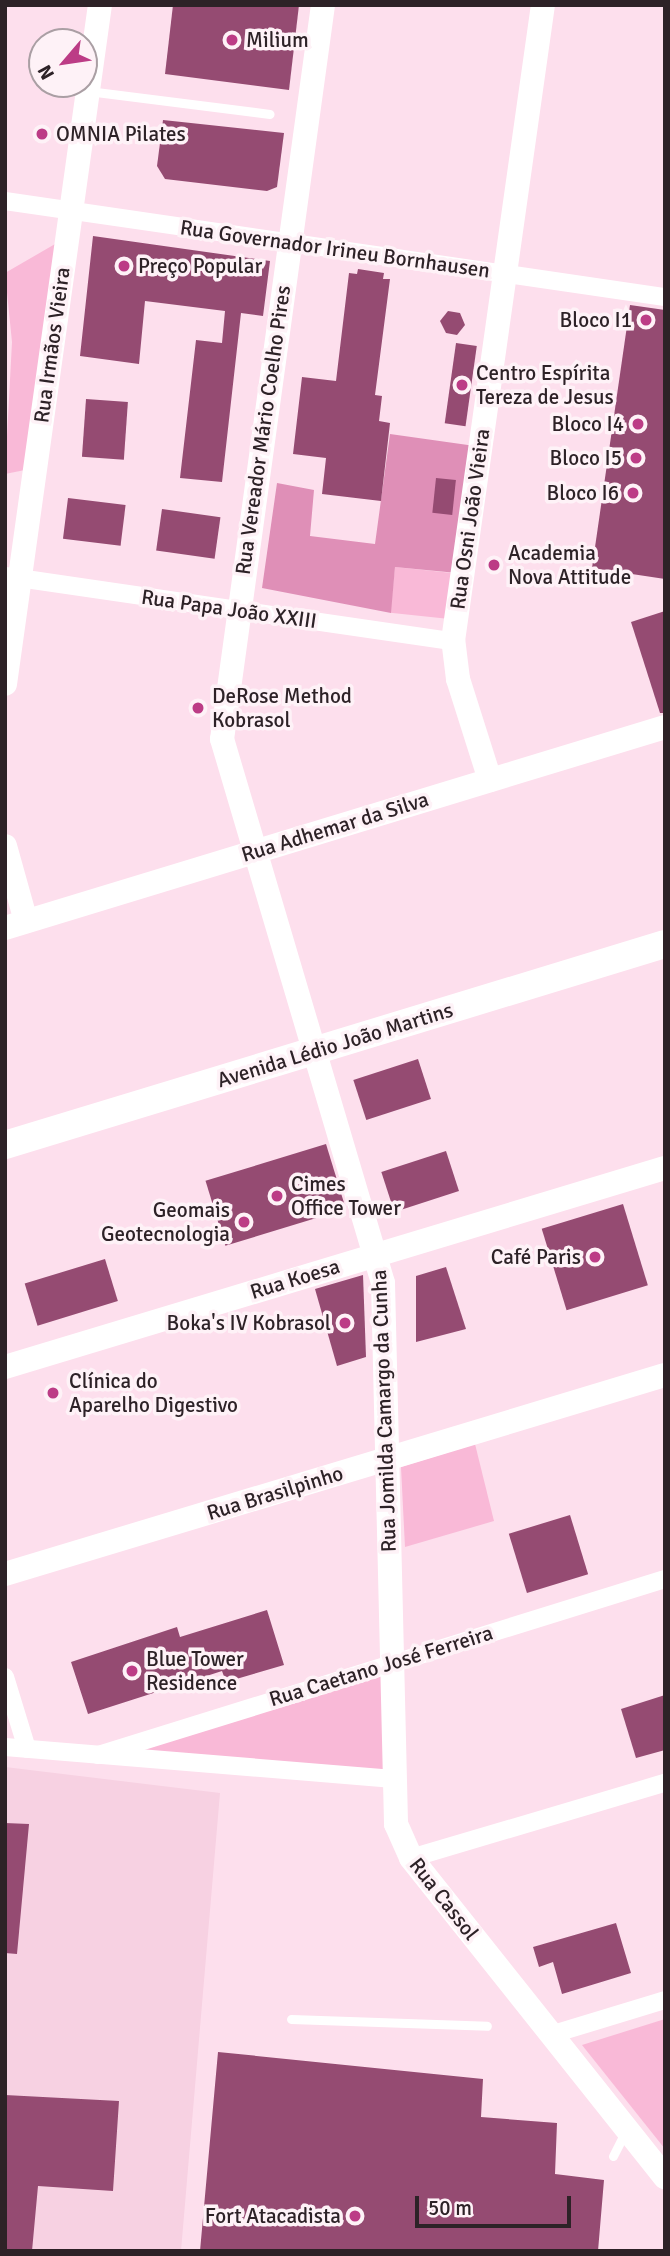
<!DOCTYPE html>
<html>
<head>
<meta charset="utf-8">
<style>
  body { margin:0 }
  #map { position:relative; width:670px; height:2256px; overflow:hidden; background:#fddfed; font-family:Signika,sans-serif }
  div>[style] { position:absolute }
  [style*='--x'] { left:calc(var(--x)*1px); top:calc(var(--y)*1px); width:calc(var(--w)*1px); rotate:calc(var(--a)*1deg) }
  .built>* { inset:0; background:#f7d1e2 }
  .green>* { inset:0; background:#f9b9d7; transform-origin:0 0 }
  .forest>* { inset:0; background:#df8fb7 }
  .building>* { inset:0; background:#954b72; transform-origin:0 0 }
  .lane>* { height:9px; margin:-4.5px; padding:0 4.5px; transform-origin:4.5px; border-radius:4.5px; background:#fff }
  .street>* { height:18px; margin:-9px; padding:0 9px; transform-origin:9px; border-radius:9px; background:#fff }
  .secondary>* { height:24px; margin:-12px; padding:0 12px; transform-origin:12px; border-radius:12px; background:#fff }
  .primary>* { height:28px; margin:-14px; padding:0 14px; transform-origin:14px; border-radius:14px; background:#fff }
  .dots>* { width:19px; height:19px; translate:-50% -50%; box-sizing:border-box; border:4px solid #fef2f7; border-radius:50% }
  span { translate:-50% -50%; white-space:nowrap; text-align:center; line-height:1.15; -webkit-text-stroke:7px #fef2f7; paint-order:stroke }
  .poi-label { font-size:21px; color:#2d2227 }
  .left { translate:0 -50%; text-align:left }
  .right { translate:-100% -50%; text-align:right }
  .street-label { font-size:21px; color:#2d2227 }
  .frame { position:absolute; inset:0; border:7px solid #2d2227; pointer-events:none }
  .north { position:absolute; left:28px; top:28px; width:70px; height:70px; box-sizing:border-box; background:#fef2f7; border:2px solid #aa9fa4; border-radius:50%; rotate:241deg; font-size:19px; font-weight:700; line-height:28px; text-align:center; color:#2d2227 }
  .north::after { content:''; display:block; margin:auto; width:24px; height:32px; background:#bc3c86; clip-path:polygon(50% 0,100% 100%,50% 72%,0 100%) }
  .scale { position:absolute; left:415px; top:2196px; width:156px; height:32px; box-sizing:border-box; border:4px solid #2d2227; border-top:0; padding-left:9px; font-size:21px; line-height:24px; white-space:nowrap; color:#2d2227; -webkit-text-stroke:5px #fef2f7; paint-order:stroke }
</style>
</head>
<body>
<div id="map">
  <div class="built">
    <i style="clip-path:polygon(5px 1767px,220px 1793px,181px 2251px,5px 2251px)"></i>
  </div>
  <div class="green">
    <i style="clip-path:polygon(62px 240px,30px 469px,5px 474px,12px 342px,5px 273px)"></i>
    <i style="left:395px;top:567px;width:62px;height:46px;rotate:6deg"></i>
    <i style="clip-path:polygon(475px 1444px,494px 1521px,405px 1547px,401px 1467px)"></i>
    <i style="clip-path:polygon(383px 1674px,387px 1771px,131px 1752px)"></i>
    <i style="clip-path:polygon(665px 2019px,665px 2149px,582px 2045px)"></i>
  </div>
  <div class="forest">
    <i style="clip-path:polygon(390px 434px,475px 446px,457px 573px,395px 567px,391px 613px,262px 588px,277px 483px,314px 490px,310px 536px,375px 544px)"></i>
  </div>
  <div class="building">
    <i style="clip-path:polygon(173px 5px,299px 5px,289px 90px,165px 74px)"></i>
    <i style="clip-path:polygon(163px 120px,284px 133px,277px 187px,267px 191px,165px 179px,157px 166px)"></i>
    <i style="clip-path:polygon(93px 236px,270px 261px,263px 316px,241px 313px,222px 482px,180px 478px,196px 340px,222px 343px,225px 311px,145px 301px,139px 364px,80px 356px)"></i>
    <i style="clip-path:polygon(358px 269px,384px 273px,383px 279px,390px 279px,375px 395px,382px 396px,379px 421px,390px 423px,381px 501px,322px 494px,326px 458px,293px 454px,302px 377px,336px 381px,349px 273px,357px 274px)"></i>
    <i style="clip-path:polygon(630px 305px,665px 310px,665px 579px,592px 568px)"></i>
    <i style="clip-path:polygon(448px 311px,460px 313px,465px 325px,457px 335px,446px 333px,440px 321px)"></i>
    <i style="left:456px;top:343px;width:21px;height:81px;rotate:8deg"></i>
    <i style="left:86px;top:399px;width:42px;height:58px;rotate:4deg"></i>
    <i style="left:436px;top:478px;width:20px;height:35px;rotate:6deg"></i>
    <i style="left:68px;top:498px;width:58px;height:41px;rotate:7deg"></i>
    <i style="left:162px;top:509px;width:59px;height:42px;rotate:8deg"></i>
    <i style="clip-path:polygon(665px 611px,665px 713px,660px 713px,631px 622px)"></i>
    <i style="left:418px;top:1059px;width:42px;height:68px;rotate:72deg"></i>
    <i style="left:326px;top:1144px;width:68px;height:126px;rotate:73deg"></i>
    <i style="left:446px;top:1151px;width:42px;height:68px;rotate:72deg"></i>
    <i style="left:623px;top:1204px;width:85px;height:85px;rotate:73deg"></i>
    <i style="left:105px;top:1259px;width:44px;height:84px;rotate:73deg"></i>
    <i style="clip-path:polygon(446px 1267px,466px 1329px,416px 1342px,416px 1276px)"></i>
    <i style="clip-path:polygon(363px 1275px,366px 1357px,337px 1366px,315px 1289px)"></i>
    <i style="left:570px;top:1515px;width:62px;height:64px;rotate:73deg"></i>
    <i style="clip-path:polygon(267px 1610px,284px 1665px,226px 1682px,222px 1671px,88px 1714px,71px 1662px,177px 1627px,180px 1637px)"></i>
    <i style="clip-path:polygon(665px 1695px,665px 1750px,636px 1758px,621px 1709px)"></i>
    <i style="clip-path:polygon(5px 1823px,29px 1824px,17px 1954px,5px 1953px)"></i>
    <i style="clip-path:polygon(616px 1923px,631px 1973px,562px 1994px,553px 1962px,539px 1967px,533px 1947px)"></i>
    <i style="clip-path:polygon(218px 2052px,483px 2079px,481px 2117px,557px 2123px,555px 2174px,604px 2180px,598px 2251px,200px 2251px)"></i>
    <i style="clip-path:polygon(5px 2095px,119px 2101px,113px 2191px,38px 2186px,32px 2251px,5px 2251px)"></i>
  </div>
  <div class="lane">
    <i style="--x:88;--y:91;--w:183;--a:7.2"></i>
    <i style="--x:291;--y:2019;--w:196;--a:2"></i>
    <i style="--x:613;--y:2156;--w:29;--a:-63"></i>
  </div>
  <div class="street">
    <i style="--x:5;--y:201;--w:667;--a:8.28"></i>
    <i style="--x:5;--y:576;--w:453;--a:8.3"></i>
    <i style="--x:5;--y:1677;--w:75;--a:73"></i>
    <i style="--x:5;--y:1747;--w:387;--a:4.7"></i>
    <i style="--x:98;--y:1755;--w:594;--a:-17.24"></i>
    <i style="--x:411;--y:1858;--w:265;--a:-16.5"></i>
    <i style="--x:553;--y:2034;--w:117;--a:-16.9"></i>
  </div>
  <div class="secondary">
    <i style="--x:323;--y:5;--w:741;--a:97.83"></i>
    <i style="--x:222;--y:739;--w:567;--a:73.51"></i>
    <i style="--x:383;--y:1283;--w:541;--a:88.62"></i>
    <i style="--x:396;--y:1824;--w:37;--a:66"></i>
    <i style="--x:411;--y:1858;--w:408;--a:51.5"></i>
    <i style="--x:5;--y:684;--w:686;--a:-82.04"></i>
    <i style="--x:490;--y:780;--w:106;--a:-107.6"></i>
    <i style="--x:458;--y:679;--w:38;--a:-97"></i>
    <i style="--x:453;--y:641;--w:642;--a:-81.95"></i>
    <i style="--x:5;--y:846;--w:78;--a:74.4"></i>
    <i style="--x:5;--y:928;--w:690;--a:-16.94"></i>
    <i style="--x:5;--y:1367;--w:689;--a:-16.78"></i>
    <i style="--x:5;--y:1574;--w:689;--a:-16.78"></i>
  </div>
  <div class="primary">
    <i style="--x:5;--y:1145;--w:690;--a:-16.94"></i>
  </div>
  <div class="dots">
    <i style="left:232px;top:40px;background:#bc3c86"></i>
    <i style="left:42px;top:134px;background:#bc3c86"></i>
    <i style="left:124px;top:266px;background:#bc3c86"></i>
    <i style="left:646px;top:320px;background:#bc3c86"></i>
    <i style="left:462px;top:385px;background:#bc3c86"></i>
    <i style="left:638px;top:424px;background:#bc3c86"></i>
    <i style="left:636px;top:458px;background:#bc3c86"></i>
    <i style="left:633px;top:493px;background:#bc3c86"></i>
    <i style="left:494px;top:565px;background:#bc3c86"></i>
    <i style="left:198px;top:708px;background:#bc3c86"></i>
    <i style="left:277px;top:1196px;background:#bc3c86"></i>
    <i style="left:244px;top:1222px;background:#bc3c86"></i>
    <i style="left:595px;top:1257px;background:#bc3c86"></i>
    <i style="left:345px;top:1323px;background:#bc3c86"></i>
    <i style="left:53px;top:1393px;background:#bc3c86"></i>
    <i style="left:132px;top:1671px;background:#bc3c86"></i>
    <i style="left:355px;top:2216px;background:#bc3c86"></i>
  </div>
  <div class="poi-label">
    <span class="left" style="left:246px;top:40px">Milium</span>
    <span class="left" style="left:56px;top:134px">OMNIA Pilates</span>
    <span class="left" style="left:138px;top:266px">Preço Popular</span>
    <span class="right" style="left:632px;top:320px">Bloco I1</span>
    <span class="left" style="left:476px;top:385px">Centro Espírita<br>Tereza de Jesus</span>
    <span class="right" style="left:624px;top:424px">Bloco I4</span>
    <span class="right" style="left:622px;top:458px">Bloco I5</span>
    <span class="right" style="left:619px;top:493px">Bloco I6</span>
    <span class="left" style="left:508px;top:565px">Academia<br>Nova Attitude</span>
    <span class="left" style="left:212px;top:708px">DeRose Method<br>Kobrasol</span>
    <span class="left" style="left:291px;top:1196px">Cimes<br>Office Tower</span>
    <span class="right" style="left:230px;top:1222px">Geomais<br>Geotecnologia</span>
    <span class="right" style="left:581px;top:1257px">Café Paris</span>
    <span class="right" style="left:331px;top:1323px">Boka's IV Kobrasol</span>
    <span class="left" style="left:69px;top:1393px">Clínica do<br>Aparelho Digestivo</span>
    <span class="left" style="left:146px;top:1671px">Blue Tower<br>Residence</span>
    <span class="right" style="left:341px;top:2216px">Fort Atacadista</span>
  </div>
  <div class="street-label">
    <span style="left:335px;top:249px;rotate:8deg">Rua Governador Irineu Bornhausen</span>
    <span style="left:52px;top:345px;rotate:-82deg">Rua Irmãos Vieira</span>
    <span style="left:263px;top:430px;rotate:-82deg">Rua Vereador Mário Coelho Pires</span>
    <span style="left:470px;top:519px;rotate:-82deg">Rua Osni João Vieira</span>
    <span style="left:229px;top:609px;rotate:8deg">Rua Papa João XXIII</span>
    <span style="left:335px;top:827px;rotate:-17deg">Rua Adhemar da Silva</span>
    <span style="left:335px;top:1045px;rotate:-17deg">Avenida Lédio João Martins</span>
    <span style="left:295px;top:1279px;rotate:-17deg">Rua Koesa</span>
    <span style="left:384px;top:1411px;rotate:-92deg">Rua Jomilda Camargo da Cunha</span>
    <span style="left:275px;top:1493px;rotate:-17deg">Rua Brasilpinho</span>
    <span style="left:381px;top:1666px;rotate:-17deg">Rua Caetano José Ferreira</span>
    <span style="left:444px;top:1899px;rotate:52deg">Rua Cassol</span>
  </div>
  <div class="frame"></div>
  <div class="north">N</div>
  <div class="scale">50 m</div>
</div>
</body>
</html>
